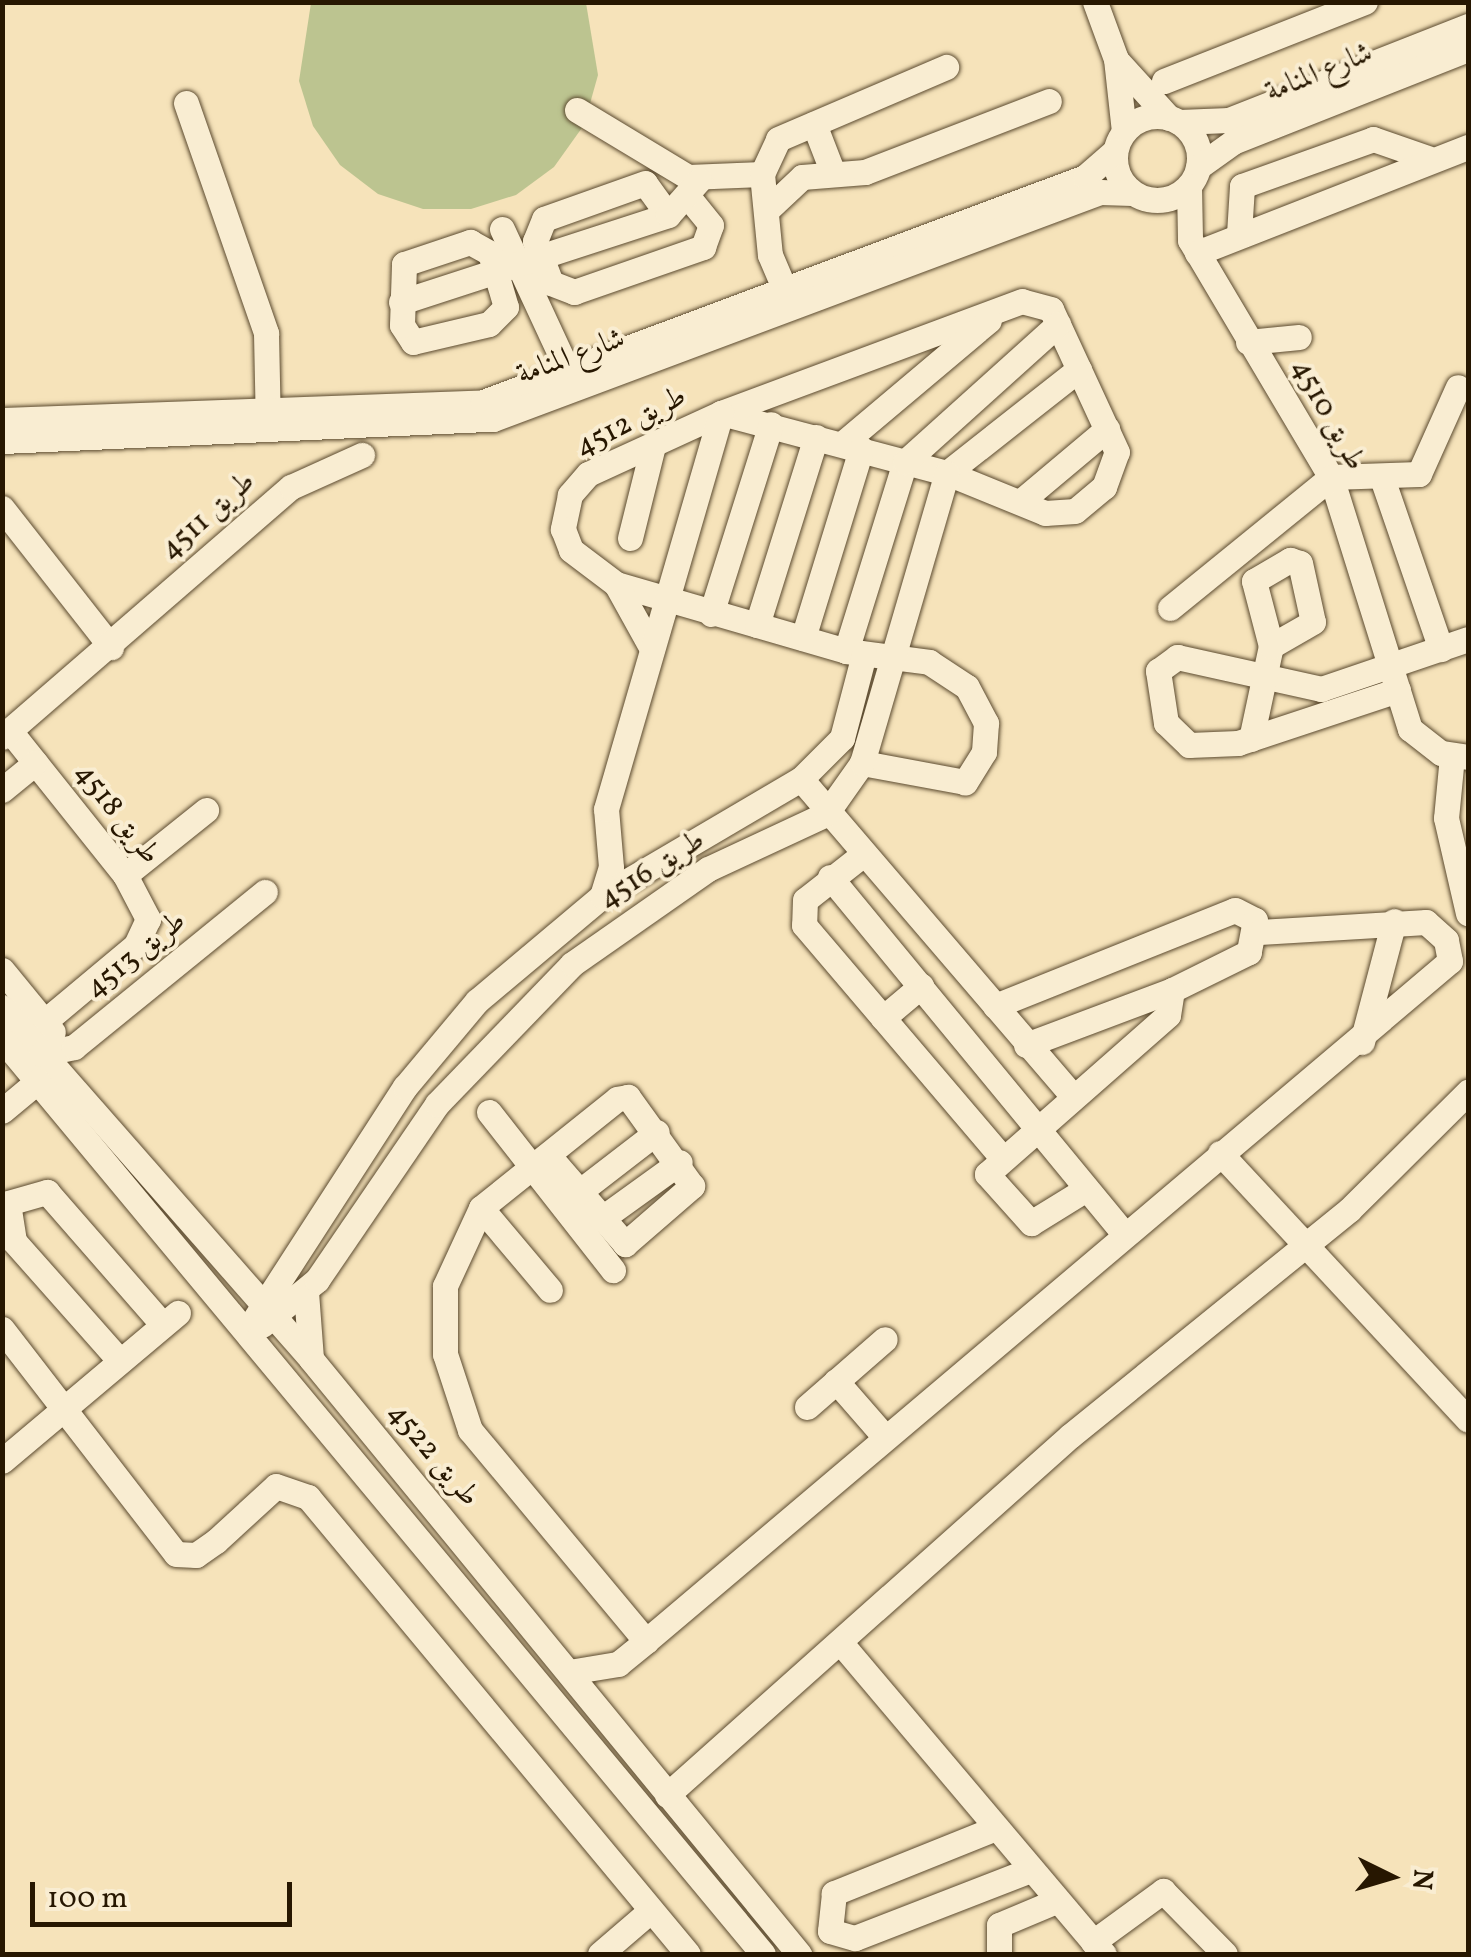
<!DOCTYPE html>
<html>
<head>
<meta charset="utf-8">
<style>
  body { margin:0 }
  #map { position:relative; width:1471px; height:1957px; overflow:hidden; background:#f6e3ba; font-family:Vollkorn,Amiri,serif }
  div>[style] { position:absolute }
  [style*='--x'] { left:calc(var(--x)*1px); top:calc(var(--y)*1px); width:calc(var(--w)*1px); rotate:calc(var(--a)*1deg) }
  .green>* { inset:0; background:#bcc490 }
  .roads { filter:drop-shadow(0 0 2px #5b4a2f) drop-shadow(0 0 2px #5b4a2f) }
  .minor>* { height:25px; margin:-12.5px; padding:0 12.5px; transform-origin:12.5px; border-radius:12.5px; background:#f9edd2 }
  .minor>.ring { margin:-12.5px; padding:0; box-sizing:content-box; background:none; border:25px solid #f9edd2; border-radius:50% }
  span { translate:-50% -50%; white-space:nowrap; text-align:center; line-height:1.15; -webkit-text-stroke:8px #f9edd2; paint-order:stroke }
  .street-label { font-size:30px; color:#271701 }
  .frame { position:absolute; inset:0; border:5px solid #271701; pointer-events:none }
  .north { position:absolute; left:1341px; top:1827px; width:100px; height:100px; -webkit-text-stroke:8px #f9edd2; paint-order:stroke; rotate:95deg; font-size:28px; font-weight:700; line-height:40px; text-align:center; color:#271701 }
  .north::after { content:''; display:block; margin:auto; width:35px; height:45px; background:#271701; clip-path:polygon(50% 0,100% 100%,50% 72%,0 100%) }
  .scale { position:absolute; left:30px; top:1882px; width:262px; height:45px; box-sizing:border-box; border:5px solid #271701; border-top:0; padding-left:12px; font-size:30px; line-height:35px; white-space:nowrap; color:#271701; -webkit-text-stroke:8px #f9edd2; paint-order:stroke }
</style>
</head>
<body>
<div id="map">
  <div class="green">
    <i style="clip-path:polygon(311px 3px,586px 3px,598px 75px,584px 125px,554px 167px,516px 195px,471px 209px,423px 209px,378px 194px,340px 165px,313px 126px,299px 81px)"></i>
  </div>
  <div class="roads">
    <div class="minor">
      <i style="--x:1095;--y:2;--w:61;--a:69.8"></i>
      <i style="--x:1116;--y:59;--w:73;--a:83.7"></i>
      <i style="--x:1119;--y:63;--w:74;--a:47.7"></i>
      <i style="--x:1164;--y:81;--w:216;--a:-21.5"></i>
      <i style="--x:186;--y:103;--w:244;--a:70.8"></i>
      <i style="--x:266;--y:333;--w:96;--a:88.8"></i>
      <i style="--x:577;--y:110;--w:130;--a:31.1"></i>
      <i style="--x:688;--y:177;--w:74;--a:-2.3"></i>
      <i style="--x:762;--y:174;--w:81;--a:84.4"></i>
      <i style="--x:770;--y:255;--w:38;--a:67"></i>
      <i class="ring" style="left:1115px;top:116px;width:59px;height:59px"></i>
      <i style="--x:1179;--y:122;--w:50;--a:-2.3"></i>
      <i style="--x:1229;--y:120;--w:257;--a:-21.5"></i>
      <i style="--x:814;--y:124;--w:53;--a:68.8"></i>
      <i style="--x:1198;--y:167;--w:43;--a:-35.5"></i>
      <i style="--x:1233;--y:142;--w:253;--a:-21.6"></i>
      <i style="--x:762;--y:174;--w:38;--a:-65"></i>
      <i style="--x:778;--y:139;--w:183;--a:-23.2"></i>
      <i style="--x:1189;--y:186;--w:54;--a:88.9"></i>
      <i style="--x:1190;--y:240;--w:276;--a:59.3"></i>
      <i style="--x:1331;--y:477;--w:264;--a:72.6"></i>
      <i style="--x:1410;--y:729;--w:39;--a:38"></i>
      <i style="--x:1441;--y:753;--w:27;--a:8"></i>
      <i style="--x:767;--y:210;--w:48;--a:-43.3"></i>
      <i style="--x:802;--y:177;--w:63;--a:-4.5"></i>
      <i style="--x:865;--y:172;--w:197;--a:-21.1"></i>
      <i style="--x:668;--y:215;--w:39;--a:-126"></i>
      <i style="--x:645;--y:183;--w:107;--a:160.4"></i>
      <i style="--x:544;--y:219;--w:24;--a:112"></i>
      <i style="--x:535;--y:241;--w:45;--a:69.1"></i>
      <i style="--x:551;--y:283;--w:25;--a:21"></i>
      <i style="--x:574;--y:292;--w:137;--a:-19.2"></i>
      <i style="--x:703;--y:247;--w:23;--a:-70"></i>
      <i style="--x:711;--y:225;--w:35;--a:-129"></i>
      <i style="--x:502;--y:229;--w:173;--a:65.1"></i>
      <i style="--x:1239;--y:234;--w:48;--a:-86.4"></i>
      <i style="--x:1242;--y:186;--w:139;--a:-19.7"></i>
      <i style="--x:1373;--y:139;--w:58;--a:19.1"></i>
      <i style="--x:470;--y:242;--w:23;--a:29"></i>
      <i style="--x:490;--y:253;--w:56;--a:73.5"></i>
      <i style="--x:506;--y:307;--w:24;--a:135"></i>
      <i style="--x:489;--y:324;--w:78;--a:166.7"></i>
      <i style="--x:413;--y:342;--w:20;--a:-123"></i>
      <i style="--x:402;--y:325;--w:61;--a:-88.1"></i>
      <i style="--x:404;--y:264;--w:70;--a:-18.4"></i>
      <i style="--x:1197;--y:253;--w:291;--a:-21.4"></i>
      <i style="--x:401;--y:302;--w:281;--a:-18"></i>
      <i style="--x:668;--y:215;--w:47;--a:-48.5"></i>
      <i style="--x:1248;--y:342;--w:51;--a:-5.6"></i>
      <i style="--x:721;--y:413;--w:234;--a:14.9"></i>
      <i style="--x:947;--y:473;--w:106;--a:22.2"></i>
      <i style="--x:1045;--y:513;--w:30;--a:-4"></i>
      <i style="--x:1075;--y:511;--w:38;--a:-40"></i>
      <i style="--x:1104;--y:487;--w:37;--a:-70"></i>
      <i style="--x:1117;--y:452;--w:157;--a:-114.8"></i>
      <i style="--x:1051;--y:309;--w:30;--a:-165"></i>
      <i style="--x:1022;--y:301;--w:321;--a:159.6"></i>
      <i style="--x:721;--y:413;--w:146;--a:155.4"></i>
      <i style="--x:588;--y:474;--w:28;--a:131"></i>
      <i style="--x:570;--y:495;--w:35;--a:102"></i>
      <i style="--x:563;--y:529;--w:22;--a:69"></i>
      <i style="--x:571;--y:550;--w:56;--a:37.1"></i>
      <i style="--x:616;--y:584;--w:240;--a:16.2"></i>
      <i style="--x:846;--y:651;--w:84;--a:7.5"></i>
      <i style="--x:929;--y:662;--w:45;--a:33.3"></i>
      <i style="--x:967;--y:687;--w:41;--a:62.2"></i>
      <i style="--x:986;--y:723;--w:29;--a:94"></i>
      <i style="--x:984;--y:752;--w:36;--a:122"></i>
      <i style="--x:965;--y:782;--w:105;--a:-169.5"></i>
      <i style="--x:2;--y:420;--w:481;--a:-2.1"></i>
      <i style="--x:483;--y:402;--w:643;--a:-20.49"></i>
      <i style="--x:1085;--y:177;--w:40;--a:-41"></i>
      <i style="--x:2;--y:441;--w:491;--a:-2.6"></i>
      <i style="--x:493;--y:419;--w:648;--a:-20.5"></i>
      <i style="--x:1100;--y:192;--w:32;--a:2"></i>
      <i style="--x:842;--y:444;--w:192;--a:-40.1"></i>
      <i style="--x:947;--y:473;--w:168;--a:-38.2"></i>
      <i style="--x:1383;--y:481;--w:178;--a:71"></i>
      <i style="--x:1020;--y:502;--w:114;--a:-40"></i>
      <i style="--x:2;--y:508;--w:177;--a:51.9"></i>
      <i style="--x:630;--y:538;--w:95;--a:-76"></i>
      <i style="--x:616;--y:584;--w:74;--a:61"></i>
      <i style="--x:1170;--y:608;--w:208;--a:-39.1"></i>
      <i style="--x:1331;--y:477;--w:88;--a:-2"></i>
      <i style="--x:1419;--y:474;--w:95;--a:-65.9"></i>
      <i style="--x:711;--y:614;--w:199;--a:-72.5"></i>
      <i style="--x:757;--y:625;--w:197;--a:-72.6"></i>
      <i style="--x:803;--y:638;--w:198;--a:-72.9"></i>
      <i style="--x:846;--y:651;--w:198;--a:-72.7"></i>
      <i style="--x:905;--y:462;--w:206;--a:-42"></i>
      <i style="--x:1398;--y:690;--w:169;--a:161.7"></i>
      <i style="--x:1238;--y:743;--w:49;--a:177.7"></i>
      <i style="--x:1189;--y:745;--w:32;--a:-136"></i>
      <i style="--x:1166;--y:723;--w:53;--a:-98.7"></i>
      <i style="--x:1158;--y:671;--w:24;--a:-36"></i>
      <i style="--x:1177;--y:657;--w:148;--a:12.5"></i>
      <i style="--x:1321;--y:689;--w:155;--a:-18.8"></i>
      <i style="--x:10;--y:731;--w:184;--a:51.4"></i>
      <i style="--x:125;--y:875;--w:50;--a:62.4"></i>
      <i style="--x:148;--y:919;--w:29;--a:115"></i>
      <i style="--x:136;--y:945;--w:119;--a:140.1"></i>
      <i style="--x:2;--y:737;--w:382;--a:-40.9"></i>
      <i style="--x:291;--y:487;--w:78;--a:-24.3"></i>
      <i style="--x:1251;--y:739;--w:95;--a:-77.9"></i>
      <i style="--x:1271;--y:646;--w:67;--a:-104.7"></i>
      <i style="--x:1254;--y:581;--w:42;--a:-30.3"></i>
      <i style="--x:1290;--y:560;--w:10;--a:17"></i>
      <i style="--x:1300;--y:563;--w:60;--a:77.6"></i>
      <i style="--x:1313;--y:622;--w:48;--a:150.3"></i>
      <i style="--x:1452;--y:756;--w:62;--a:95.5"></i>
      <i style="--x:1446;--y:818;--w:98;--a:77"></i>
      <i style="--x:801;--y:779;--w:416;--a:49.4"></i>
      <i style="--x:2;--y:790;--w:43;--a:-39.3"></i>
      <i style="--x:861;--y:856;--w:71;--a:141.8"></i>
      <i style="--x:805;--y:900;--w:25;--a:92"></i>
      <i style="--x:804;--y:925;--w:301;--a:49.6"></i>
      <i style="--x:125;--y:875;--w:104;--a:-38.7"></i>
      <i style="--x:830;--y:877;--w:462;--a:50.5"></i>
      <i style="--x:602;--y:896;--w:30;--a:-73"></i>
      <i style="--x:611;--y:867;--w:58;--a:-94.9"></i>
      <i style="--x:606;--y:809;--w:412;--a:-73.8"></i>
      <i style="--x:2;--y:970;--w:80;--a:50.6"></i>
      <i style="--x:995;--y:1006;--w:258;--a:-21.8"></i>
      <i style="--x:1235;--y:910;--w:22;--a:27"></i>
      <i style="--x:1255;--y:920;--w:33;--a:101"></i>
      <i style="--x:1249;--y:952;--w:86;--a:153.7"></i>
      <i style="--x:1172;--y:990;--w:25;--a:99"></i>
      <i style="--x:1168;--y:1015;--w:241;--a:138.7"></i>
      <i style="--x:987;--y:1174;--w:66;--a:48.1"></i>
      <i style="--x:1031;--y:1223;--w:65;--a:-31.7"></i>
      <i style="--x:2;--y:1007;--w:468;--a:48.7"></i>
      <i style="--x:311;--y:1359;--w:770;--a:50.64"></i>
      <i style="--x:883;--y:1018;--w:50;--a:-40.1"></i>
      <i style="--x:2;--y:1039;--w:1190;--a:50.25"></i>
      <i style="--x:1362;--y:1042;--w:125;--a:-75.2"></i>
      <i style="--x:1026;--y:1045;--w:156;--a:-20.6"></i>
      <i style="--x:41;--y:1054;--w:34;--a:-12"></i>
      <i style="--x:74;--y:1047;--w:246;--a:-39.1"></i>
      <i style="--x:2;--y:1111;--w:47;--a:-39.8"></i>
      <i style="--x:489;--y:1112;--w:201;--a:51.9"></i>
      <i style="--x:1220;--y:1153;--w:364;--a:47.1"></i>
      <i style="--x:548;--y:1155;--w:118;--a:49.1"></i>
      <i style="--x:625;--y:1244;--w:89;--a:-40.9"></i>
      <i style="--x:692;--y:1186;--w:110;--a:-125.7"></i>
      <i style="--x:628;--y:1097;--w:11;--a:170"></i>
      <i style="--x:617;--y:1099;--w:174;--a:141.3"></i>
      <i style="--x:481;--y:1208;--w:86;--a:114.8"></i>
      <i style="--x:445;--y:1286;--w:68;--a:90"></i>
      <i style="--x:445;--y:1354;--w:80;--a:71.8"></i>
      <i style="--x:470;--y:1430;--w:275;--a:50.2"></i>
      <i style="--x:579;--y:1192;--w:98;--a:-37.6"></i>
      <i style="--x:481;--y:1208;--w:107;--a:49.9"></i>
      <i style="--x:601;--y:1219;--w:97;--a:-35.8"></i>
      <i style="--x:306;--y:1292;--w:67;--a:85.7"></i>
      <i style="--x:254;--y:1320;--w:278;--a:-57.1"></i>
      <i style="--x:405;--y:1087;--w:112;--a:-50.1"></i>
      <i style="--x:477;--y:1001;--w:163;--a:-40"></i>
      <i style="--x:602;--y:896;--w:231;--a:-30.5"></i>
      <i style="--x:801;--y:779;--w:58;--a:-45"></i>
      <i style="--x:842;--y:738;--w:87;--a:-75.3"></i>
      <i style="--x:262;--y:1325;--w:71;--a:-39.3"></i>
      <i style="--x:317;--y:1280;--w:213;--a:-55.7"></i>
      <i style="--x:437;--y:1104;--w:194;--a:-46"></i>
      <i style="--x:572;--y:964;--w:166;--a:-34.9"></i>
      <i style="--x:708;--y:869;--w:130;--a:-25"></i>
      <i style="--x:826;--y:814;--w:62;--a:-54.8"></i>
      <i style="--x:862;--y:763;--w:302;--a:-73.7"></i>
      <i style="--x:2;--y:1329;--w:284;--a:52.3"></i>
      <i style="--x:176;--y:1554;--w:20;--a:3"></i>
      <i style="--x:196;--y:1555;--w:24;--a:-35"></i>
      <i style="--x:216;--y:1541;--w:81;--a:-42.5"></i>
      <i style="--x:276;--y:1486;--w:34;--a:19"></i>
      <i style="--x:308;--y:1497;--w:594;--a:50.26"></i>
      <i style="--x:120;--y:1361;--w:160;--a:-131.5"></i>
      <i style="--x:14;--y:1241;--w:38;--a:-99"></i>
      <i style="--x:8;--y:1203;--w:41;--a:-15.8"></i>
      <i style="--x:47;--y:1192;--w:176;--a:48.9"></i>
      <i style="--x:836;--y:1381;--w:73;--a:48.9"></i>
      <i style="--x:807;--y:1407;--w:103;--a:-41.1"></i>
      <i style="--x:2;--y:1461;--w:230;--a:-40.1"></i>
      <i style="--x:840;--y:1642;--w:409;--a:49.8"></i>
      <i style="--x:569;--y:1672;--w:50;--a:-9.3"></i>
      <i style="--x:618;--y:1664;--w:36;--a:-39"></i>
      <i style="--x:646;--y:1641;--w:1053;--a:-40.22"></i>
      <i style="--x:1450;--y:961;--w:21;--a:-101"></i>
      <i style="--x:1446;--y:940;--w:27;--a:-138"></i>
      <i style="--x:1426;--y:922;--w:167;--a:176.6"></i>
      <i style="--x:667;--y:1795;--w:540;--a:-41.7"></i>
      <i style="--x:1070;--y:1436;--w:359;--a:-39"></i>
      <i style="--x:1349;--y:1210;--w:168;--a:-44.8"></i>
      <i style="--x:996;--y:1828;--w:175;--a:158.1"></i>
      <i style="--x:834;--y:1893;--w:38;--a:96"></i>
      <i style="--x:830;--y:1931;--w:26;--a:16"></i>
      <i style="--x:855;--y:1938;--w:188;--a:-21.2"></i>
      <i style="--x:1093;--y:1942;--w:87;--a:-36.1"></i>
      <i style="--x:1163;--y:1891;--w:88;--a:45.5"></i>
      <i style="--x:600;--y:1954;--w:66;--a:-40.7"></i>
      <i style="--x:999;--y:1954;--w:29;--a:-90"></i>
      <i style="--x:999;--y:1925;--w:62;--a:-22.8"></i>
    </div>
  </div>
  <div class="street-label">
    <span style="left:1319px;top:73px;rotate:-22deg">شارع المنامة</span>
    <span style="left:571px;top:357px;rotate:-20deg">شارع المنامة</span>
    <span style="left:1328px;top:415px;rotate:61deg">طريق 4510</span>
    <span style="left:631px;top:422px;rotate:-27deg">طريق 4512</span>
    <span style="left:208px;top:516px;rotate:-42deg">طريق 4511</span>
    <span style="left:117px;top:814px;rotate:52deg">طريق 4518</span>
    <span style="left:652px;top:870px;rotate:-33deg">طريق 4516</span>
    <span style="left:136px;top:955px;rotate:-39deg">طريق 4513</span>
    <span style="left:433px;top:1455px;rotate:50deg">طريق 4522</span>
  </div>
  <div class="frame"></div>
  <div class="north">N</div>
  <div class="scale">100 m</div>
</div>
</body>
</html>
